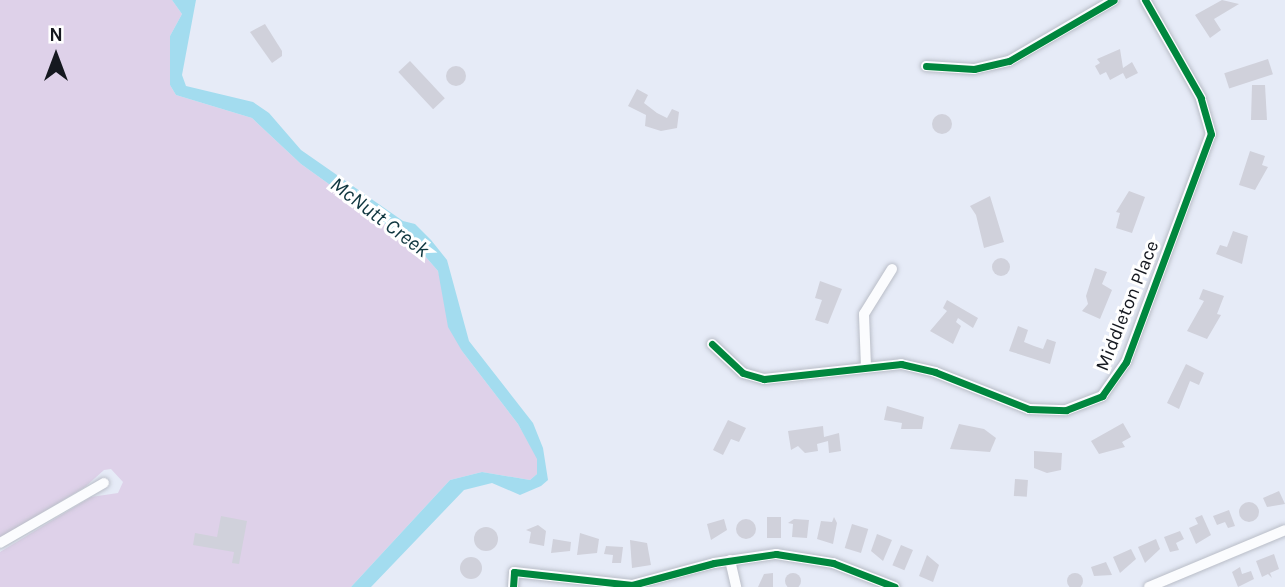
<!DOCTYPE html>
<html>
<head>
<meta charset="utf-8">
<style>
  body { margin:0 }
  #map { position:relative; width:1285px; height:587px; overflow:hidden; background:#e6ebf7; font-family:Karla,sans-serif }
  div>[style] { position:absolute }
  [style*='--x'] { left:calc(var(--x)*1px); top:calc(var(--y)*1px); width:calc(var(--w)*1px); rotate:calc(var(--a)*1deg) }
  .green>* { inset:0; background:#ded1e9 }
  .water>* { inset:0; background:#a3dcef }
  .building>* { inset:0; background:#d0d1db; transform-origin:0 0 }
  .round { border-radius:50% }
  .roads { filter:drop-shadow(0 0 2px #b9bdc7) drop-shadow(0 0 2px #b9bdc7) }
  .street>* { height:10px; margin:-5px; padding:0 5px; transform-origin:5px; border-radius:5px; background:#fbfcfe }
  .cycleway>* { height:7px; margin:-3.5px; padding:0 3.5px; transform-origin:3.5px; border-radius:3.5px; background:#00873e }
  span { translate:-50% -50%; white-space:nowrap; text-align:center; line-height:1.15; -webkit-text-stroke:6px #fff; paint-order:stroke }
  .street-label { font-size:19px; color:#15181f }
  .water-label { font-size:21px; color:#0f363f; font-style:italic }
  .north { position:absolute; left:21px; top:21px; width:70px; height:70px; -webkit-text-stroke:5px #fff; paint-order:stroke; rotate:0deg; font-size:19px; font-weight:700; line-height:28px; text-align:center; color:#15181f }
  .north::after { content:''; display:block; margin:auto; width:24px; height:32px; background:#15181f; clip-path:polygon(50% 0,100% 100%,50% 72%,0 100%) }
</style>
</head>
<body>
<div id="map">
  <div class="green">
    <i style="clip-path:polygon(0 0,172px 0,182px 14px,170px 36px,170px 85px,176px 95px,252px 118px,301px 164px,418px 248px,438px 271px,462px 351px,518px 424px,538px 459px,537px 474px,530px 480px,482px 472px,450px 480px,351px 587px,0 587px,0 552px,91px 497px,118px 493px,123px 482px,111px 469px,104px 470px,85px 487px,0 538px)"></i>
  </div>
  <div class="water">
    <i style="clip-path:polygon(172px 0,196px 0,182px 75px,186px 86px,253px 102px,269px 113px,301px 150px,403px 221px,415px 224px,431px 240px,447px 260px,469px 341px,533px 423px,543px 448px,548px 480px,541px 486px,520px 495px,492px 483px,464px 490px,371px 587px,351px 587px,450px 480px,482px 472px,530px 480px,537px 474px,537px 459px,518px 424px,462px 351px,448px 327px,438px 271px,418px 248px,301px 164px,252px 118px,176px 95px,170px 85px,170px 36px,182px 14px)"></i>
  </div>
  <div class="building">
    <i style="clip-path:polygon(1222px 0,1239px 4px,1214px 19px,1221px 30px,1210px 38px,1195px 15px)"></i>
    <i style="clip-path:polygon(265px 24px,282px 51px,282px 56px,272px 63px,250px 32px)"></i>
    <i style="clip-path:polygon(1120px 49px,1123px 68px,1132px 62px,1138px 73px,1126px 79px,1123px 73px,1110px 80px,1106px 72px,1100px 75px,1095px 66px,1100px 63px,1097px 59px)"></i>
    <i style="left:1268px;top:59px;width:16px;height:46px;rotate:72deg"></i>
    <i style="left:410px;top:61px;width:51px;height:16px;rotate:47deg"></i>
    <i class="round" style="left:446px;top:66px;width:20px;height:20px"></i>
    <i style="clip-path:polygon(1252px 85px,1265px 85px,1267px 120px,1251px 120px)"></i>
    <i style="clip-path:polygon(637px 89px,648px 95px,644px 103px,657px 113px,667px 118px,672px 109px,679px 112px,677px 128px,661px 131px,645px 126px,646px 115px,628px 106px)"></i>
    <i class="round" style="left:932px;top:114px;width:20px;height:20px"></i>
    <i style="clip-path:polygon(1250px 151px,1265px 156px,1262px 165px,1268px 167px,1255px 190px,1239px 185px)"></i>
    <i style="clip-path:polygon(1129px 191px,1145px 197px,1132px 233px,1116px 228px,1120px 213px,1116px 212px)"></i>
    <i style="clip-path:polygon(990px 196px,1004px 242px,984px 248px,976px 215px,970px 206px)"></i>
    <i style="clip-path:polygon(1233px 231px,1248px 236px,1242px 264px,1216px 254px,1220px 245px,1227px 247px)"></i>
    <i class="round" style="left:992px;top:258px;width:18px;height:18px"></i>
    <i style="clip-path:polygon(1095px 268px,1107px 272px,1102px 284px,1112px 290px,1100px 319px,1082px 311px,1088px 304px,1086px 296px)"></i>
    <i style="clip-path:polygon(820px 281px,842px 289px,828px 324px,815px 320px,822px 300px,815px 298px)"></i>
    <i style="clip-path:polygon(1203px 289px,1224px 296px,1217px 314px,1221px 315px,1207px 339px,1187px 331px,1204px 301px,1199px 299px)"></i>
    <i style="clip-path:polygon(947px 300px,978px 318px,973px 328px,958px 318px,956px 322px,961px 326px,953px 344px,930px 331px,947px 311px,943px 308px)"></i>
    <i style="clip-path:polygon(1018px 326px,1028px 330px,1024px 342px,1034px 346px,1043px 349px,1047px 339px,1056px 342px,1050px 364px,1009px 351px)"></i>
    <i style="clip-path:polygon(1186px 364px,1204px 373px,1199px 385px,1190px 381px,1179px 409px,1167px 403px)"></i>
    <i style="clip-path:polygon(887px 406px,924px 417px,922px 429px,901px 429px,902px 423px,884px 420px)"></i>
    <i style="clip-path:polygon(728px 420px,746px 428px,739px 442px,731px 439px,723px 455px,713px 450px)"></i>
    <i style="clip-path:polygon(1123px 423px,1131px 437px,1122px 442px,1125px 447px,1099px 454px,1091px 441px)"></i>
    <i style="clip-path:polygon(959px 424px,984px 429px,996px 438px,990px 452px,950px 449px)"></i>
    <i style="clip-path:polygon(823px 426px,824px 437px,839px 433px,841px 451px,829px 453px,828px 441px,817px 444px,818px 451px,805px 453px,798px 446px,791px 450px,788px 431px)"></i>
    <i style="clip-path:polygon(1034px 451px,1062px 453px,1061px 470px,1047px 473px,1034px 468px)"></i>
    <i style="left:1015px;top:479px;width:13px;height:17px;rotate:4deg"></i>
    <i style="clip-path:polygon(1279px 491px,1285px 504px,1267px 507px,1263px 498px)"></i>
    <i class="round" style="left:1239px;top:502px;width:20px;height:20px"></i>
    <i style="clip-path:polygon(1229px 510px,1235px 526px,1228px 528px,1225px 522px,1217px 525px,1213px 516px)"></i>
    <i style="clip-path:polygon(1202px 515px,1211px 535px,1196px 544px,1189px 528px,1198px 524px,1195px 518px)"></i>
    <i style="clip-path:polygon(221px 516px,247px 521px,239px 564px,232px 563px,234px 552px,193px 545px,195px 533px,217px 537px)"></i>
    <i style="left:767px;top:517px;width:14px;height:21px"></i>
    <i style="clip-path:polygon(834px 517px,837px 523px,833px 544px,817px 539px,821px 521px,832px 522px)"></i>
    <i style="clip-path:polygon(724px 519px,727px 530px,711px 540px,707px 524px)"></i>
    <i style="clip-path:polygon(794px 519px,809px 520px,807px 538px,792px 537px,793px 524px,788px 523px)"></i>
    <i class="round" style="left:736px;top:519px;width:20px;height:20px"></i>
    <i style="left:852px;top:524px;width:17px;height:25px;rotate:17deg"></i>
    <i style="clip-path:polygon(538px 525px,546px 531px,544px 546px,529px 543px,531px 532px,526px 530px)"></i>
    <i class="round" style="left:474px;top:527px;width:24px;height:24px"></i>
    <i style="clip-path:polygon(1180px 531px,1184px 539px,1176px 543px,1179px 550px,1170px 552px,1164px 537px)"></i>
    <i style="clip-path:polygon(580px 533px,599px 539px,597px 553px,577px 555px)"></i>
    <i style="clip-path:polygon(877px 534px,892px 540px,883px 561px,871px 551px)"></i>
    <i style="clip-path:polygon(553px 539px,571px 542px,570px 551px,551px 553px)"></i>
    <i style="clip-path:polygon(1156px 539px,1160px 549px,1145px 563px,1138px 547px)"></i>
    <i style="clip-path:polygon(630px 540px,647px 543px,651px 565px,632px 568px)"></i>
    <i style="left:901px;top:545px;width:13px;height:22px;rotate:23deg"></i>
    <i style="clip-path:polygon(606px 546px,623px 547px,621px 563px,612px 563px,613px 555px,604px 554px)"></i>
    <i style="clip-path:polygon(1131px 549px,1136px 559px,1120px 573px,1113px 557px)"></i>
    <i style="clip-path:polygon(1274px 554px,1279px 569px,1270px 573px,1272px 578px,1268px 574px,1262px 577px,1256px 561px)"></i>
    <i style="clip-path:polygon(927px 555px,939px 565px,933px 582px,919px 576px)"></i>
    <i class="round" style="left:460px;top:557px;width:22px;height:22px"></i>
    <i style="clip-path:polygon(1106px 562px,1112px 575px,1094px 576px,1091px 567px)"></i>
    <i style="clip-path:polygon(1240px 567px,1242px 574px,1251px 571px,1254px 579px,1238px 587px,1232px 572px)"></i>
    <i class="round" style="left:785px;top:573px;width:16px;height:16px"></i>
    <i style="clip-path:polygon(773px 573px,773px 587px,758px 587px,764px 574px)"></i>
    <i class="round" style="left:1067px;top:573px;width:16px;height:16px"></i>
  </div>
  <div class="roads">
    <div class="street">
      <i style="--x:926;--y:66;--w:48;--a:3.6"></i>
      <i style="--x:974;--y:69;--w:36;--a:-13"></i>
      <i style="--x:1009;--y:61;--w:121;--a:-30.2"></i>
      <i style="--x:712;--y:344;--w:42;--a:43.1"></i>
      <i style="--x:743;--y:373;--w:22;--a:16"></i>
      <i style="--x:764;--y:379;--w:138;--a:-6.2"></i>
      <i style="--x:901;--y:364;--w:35;--a:13"></i>
      <i style="--x:935;--y:372;--w:101;--a:21.5"></i>
      <i style="--x:1029;--y:409;--w:37;--a:2"></i>
      <i style="--x:1066;--y:410;--w:39;--a:-21"></i>
      <i style="--x:1102;--y:396;--w:42;--a:-54.8"></i>
      <i style="--x:1126;--y:362;--w:243;--a:-69.6"></i>
      <i style="--x:1211;--y:134;--w:37;--a:-106"></i>
      <i style="--x:1201;--y:98;--w:113;--a:-119.7"></i>
      <i style="--x:866;--y:367;--w:53;--a:-92.2"></i>
      <i style="--x:864;--y:314;--w:53;--a:-58.1"></i>
      <i style="--x:0;--y:543;--w:120;--a:-30"></i>
      <i style="--x:730;--y:560;--w:28;--a:77"></i>
      <i style="--x:513;--y:587;--w:15;--a:-86"></i>
      <i style="--x:514;--y:572;--w:119;--a:6.3"></i>
      <i style="--x:632;--y:585;--w:85;--a:-15"></i>
      <i style="--x:714;--y:563;--w:63;--a:-8.3"></i>
      <i style="--x:776;--y:554;--w:58;--a:9"></i>
      <i style="--x:833;--y:563;--w:66;--a:21.2"></i>
      <i style="--x:1149;--y:587;--w:147;--a:-22.7"></i>
    </div>
  </div>
  <div class="cycleway">
    <i style="--x:926;--y:66;--w:48;--a:3.6"></i>
    <i style="--x:974;--y:69;--w:36;--a:-13"></i>
    <i style="--x:1009;--y:61;--w:121;--a:-30.2"></i>
    <i style="--x:712;--y:344;--w:42;--a:43.1"></i>
    <i style="--x:743;--y:373;--w:22;--a:16"></i>
    <i style="--x:764;--y:379;--w:138;--a:-6.2"></i>
    <i style="--x:901;--y:364;--w:35;--a:13"></i>
    <i style="--x:935;--y:372;--w:101;--a:21.5"></i>
    <i style="--x:1029;--y:409;--w:37;--a:2"></i>
    <i style="--x:1066;--y:410;--w:39;--a:-21"></i>
    <i style="--x:1102;--y:396;--w:42;--a:-54.8"></i>
    <i style="--x:1126;--y:362;--w:243;--a:-69.6"></i>
    <i style="--x:1211;--y:134;--w:37;--a:-106"></i>
    <i style="--x:1201;--y:98;--w:113;--a:-119.7"></i>
    <i style="--x:513;--y:587;--w:15;--a:-86"></i>
    <i style="--x:514;--y:572;--w:119;--a:6.3"></i>
    <i style="--x:632;--y:585;--w:85;--a:-15"></i>
    <i style="--x:714;--y:563;--w:63;--a:-8.3"></i>
    <i style="--x:776;--y:554;--w:58;--a:9"></i>
    <i style="--x:833;--y:563;--w:66;--a:21.2"></i>
  </div>
  <div class="street-label">
    <span style="left:1128px;top:306px;rotate:-68deg">Middleton Place</span>
  </div>
  <div class="water-label">
    <span style="left:380px;top:217px;rotate:37deg">McNutt Creek</span>
  </div>
  <div class="north">N</div>
</div>
</body>
</html>
